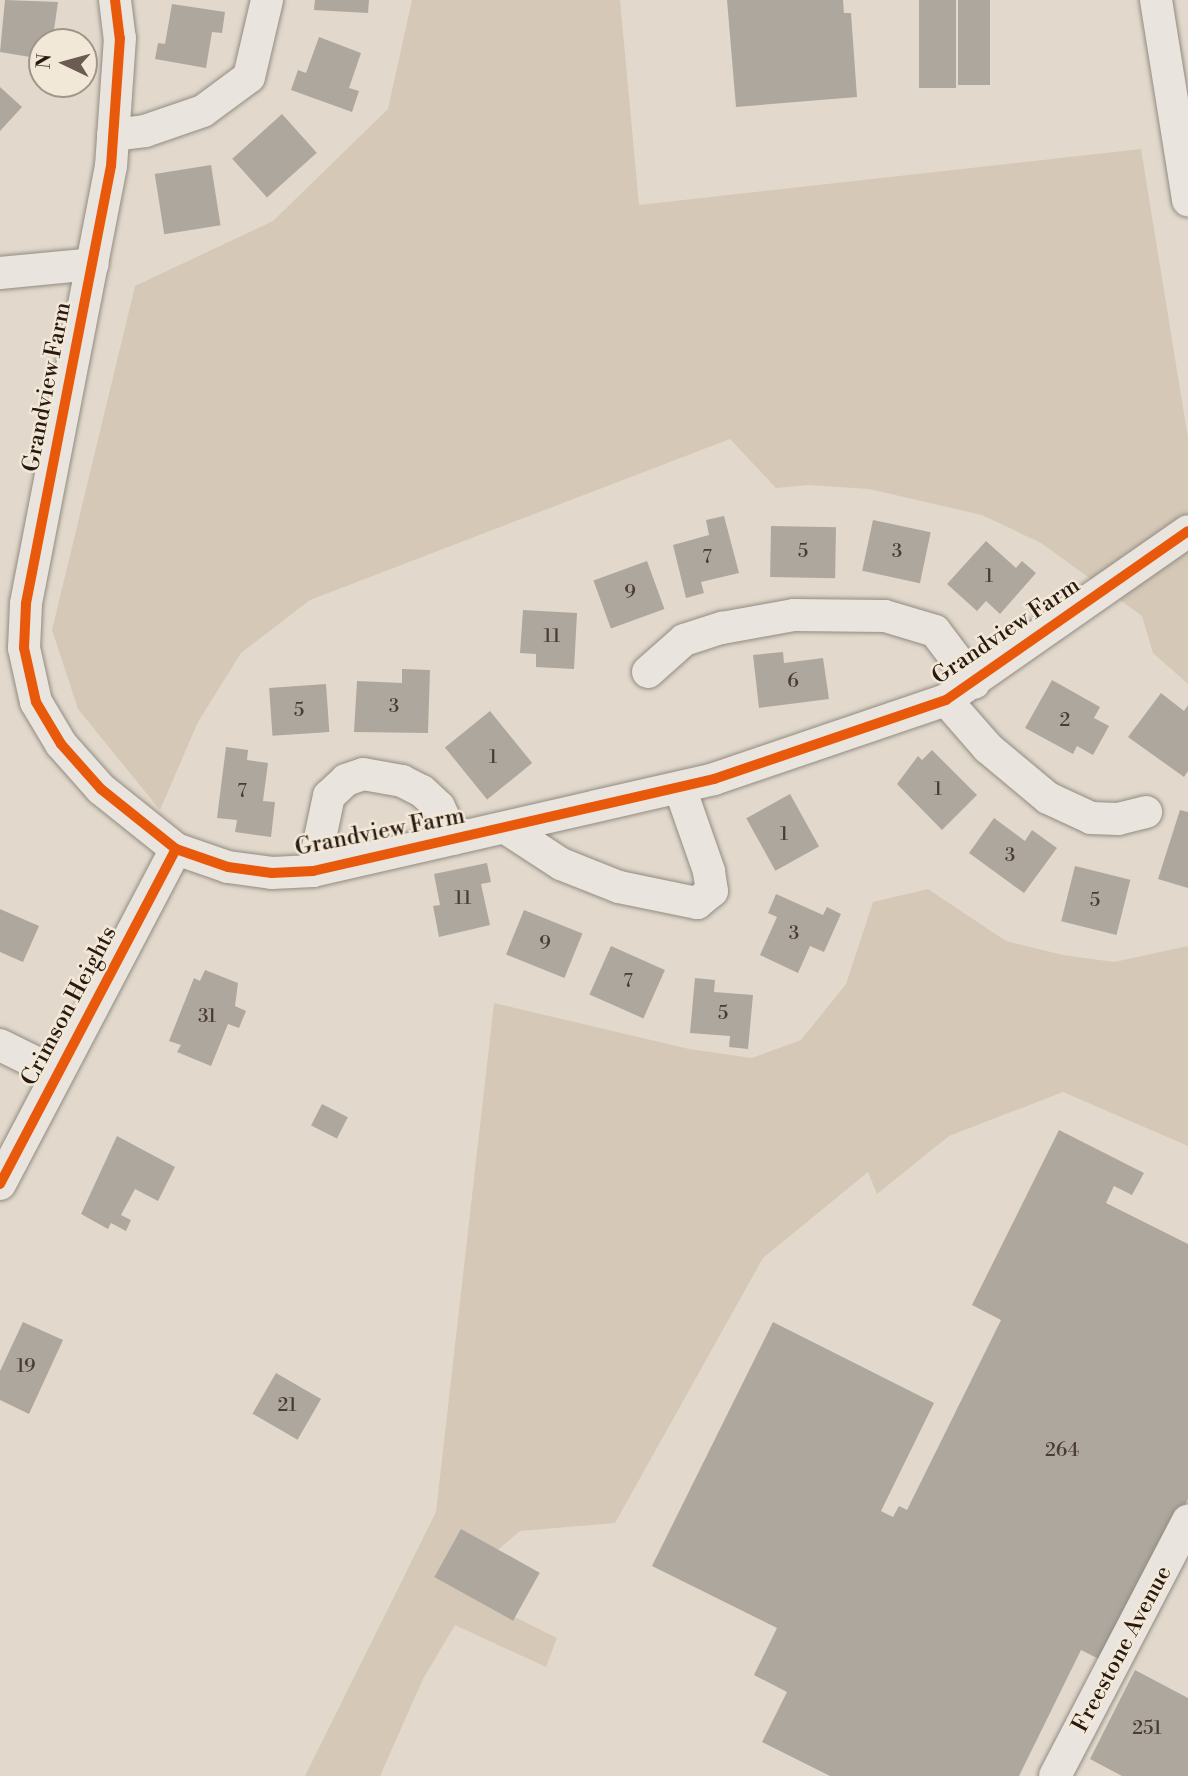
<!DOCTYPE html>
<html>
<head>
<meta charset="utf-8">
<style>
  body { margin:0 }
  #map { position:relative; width:1188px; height:1776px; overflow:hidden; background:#e2d9cc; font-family:"Libre Bodoni",serif }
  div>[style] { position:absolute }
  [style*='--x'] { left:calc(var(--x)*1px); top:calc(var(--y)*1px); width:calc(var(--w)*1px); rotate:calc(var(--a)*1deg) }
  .green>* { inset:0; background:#d5c8b7 }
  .building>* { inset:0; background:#aea79e; transform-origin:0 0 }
  .roads { filter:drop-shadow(0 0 2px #928b82) drop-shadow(0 0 2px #928b82) }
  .street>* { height:32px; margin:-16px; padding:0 16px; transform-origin:16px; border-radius:16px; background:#e9e4dd }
  .cycleway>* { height:10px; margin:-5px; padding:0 5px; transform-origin:5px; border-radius:5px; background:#e8590c }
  span { translate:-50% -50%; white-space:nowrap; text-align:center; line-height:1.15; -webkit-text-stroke:5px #f2e8d8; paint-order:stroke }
  .number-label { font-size:19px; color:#4a3c34 }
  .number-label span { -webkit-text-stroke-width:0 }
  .street-label { font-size:23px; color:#291910 }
  .north { position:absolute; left:28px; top:28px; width:70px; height:70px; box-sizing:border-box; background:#f2e8d8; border:2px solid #a29588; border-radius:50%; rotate:275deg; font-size:19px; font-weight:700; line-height:28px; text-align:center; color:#291910 }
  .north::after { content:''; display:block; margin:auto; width:24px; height:32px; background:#6a5c52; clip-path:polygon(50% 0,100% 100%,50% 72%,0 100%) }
</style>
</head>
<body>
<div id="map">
  <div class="green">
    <i style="clip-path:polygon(412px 0,620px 0,639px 205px,1141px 149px,1188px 438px,1188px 684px,1153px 653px,1142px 616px,1041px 543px,982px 515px,869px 489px,809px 485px,776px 488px,730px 439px,310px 600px,241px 653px,198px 722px,160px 810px,78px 709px,52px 630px,135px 286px,273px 221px,388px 109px)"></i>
    <i style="clip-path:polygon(928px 889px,1006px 941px,1063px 955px,1114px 962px,1188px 946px,1188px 1146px,1063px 1092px,949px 1136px,877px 1194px,868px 1172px,763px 1258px,615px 1523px,520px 1531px,454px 1587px,557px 1638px,546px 1667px,455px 1625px,423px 1679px,380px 1776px,305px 1776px,436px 1512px,494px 1003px,689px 1049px,752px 1058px,801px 1040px,846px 984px,873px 902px)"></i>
  </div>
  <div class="building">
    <i style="clip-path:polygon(5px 0,58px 2px,54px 30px,66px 31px,64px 42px,42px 42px,42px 59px,0 52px)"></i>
    <i style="clip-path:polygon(315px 0,369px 0,368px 13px,314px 10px)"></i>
    <i style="clip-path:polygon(727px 0,843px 0,844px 13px,851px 13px,857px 97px,736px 107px)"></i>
    <i style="left:919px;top:0;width:37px;height:88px"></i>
    <i style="left:958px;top:0;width:32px;height:85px"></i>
    <i style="clip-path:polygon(172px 4px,225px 12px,222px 33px,212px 32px,206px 68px,155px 59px,158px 43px,165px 44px)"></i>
    <i style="clip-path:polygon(319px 37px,361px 53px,349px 88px,359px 91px,352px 112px,291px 90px,298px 70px,306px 73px)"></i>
    <i style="clip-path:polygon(0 87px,22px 107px,0 131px)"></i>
    <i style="left:282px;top:114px;width:52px;height:67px;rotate:48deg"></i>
    <i style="left:211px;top:165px;width:61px;height:57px;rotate:81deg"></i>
    <i style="clip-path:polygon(724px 516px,739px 573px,701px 582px,704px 593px,686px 598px,673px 545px,709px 535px,706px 520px)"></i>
    <i style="left:873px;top:520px;width:59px;height:52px;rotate:12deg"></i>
    <i style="left:771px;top:526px;width:65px;height:51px;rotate:1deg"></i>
    <i style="clip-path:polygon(986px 541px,1016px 568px,1022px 561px,1036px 573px,1000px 614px,986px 601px,977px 611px,947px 584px)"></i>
    <i style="left:647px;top:561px;width:51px;height:57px;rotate:70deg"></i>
    <i style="clip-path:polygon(523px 610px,577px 613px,574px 669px,536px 667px,536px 654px,520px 653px)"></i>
    <i style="clip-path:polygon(783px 652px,784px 663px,823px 658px,829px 699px,759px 708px,753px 655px)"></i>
    <i style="clip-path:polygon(402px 669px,430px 670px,428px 733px,354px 732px,357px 681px,402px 683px)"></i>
    <i style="clip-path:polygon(1052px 680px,1100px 707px,1094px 718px,1109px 726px,1093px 755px,1077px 746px,1073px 754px,1025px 728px)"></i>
    <i style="left:326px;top:684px;width:48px;height:57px;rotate:86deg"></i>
    <i style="clip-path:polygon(1161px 693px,1184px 711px,1188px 705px,1188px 771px,1184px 777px,1128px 737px)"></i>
    <i style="left:490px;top:711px;width:67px;height:58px;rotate:51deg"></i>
    <i style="clip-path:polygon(226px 747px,248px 750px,247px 760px,268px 763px,263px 801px,275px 802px,271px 837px,235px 832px,237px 820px,217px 818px)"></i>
    <i style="clip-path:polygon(932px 750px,977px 795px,942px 830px,897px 784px,918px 756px,922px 760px)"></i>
    <i style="left:790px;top:794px;width:60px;height:50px;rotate:61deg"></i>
    <i style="clip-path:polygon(1180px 810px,1188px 812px,1188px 888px,1158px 879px)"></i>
    <i style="clip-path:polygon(994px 818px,1025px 841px,1032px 830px,1057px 848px,1024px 893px,969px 853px)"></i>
    <i style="clip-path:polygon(487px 863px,491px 882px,481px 884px,490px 925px,439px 937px,433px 906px,440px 905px,434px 874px)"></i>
    <i style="left:1075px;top:866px;width:57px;height:57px;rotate:14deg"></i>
    <i style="clip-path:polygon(776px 894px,823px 915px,827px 907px,841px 914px,824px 952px,810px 946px,798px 973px,760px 955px,777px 917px,768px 913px)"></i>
    <i style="clip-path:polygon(0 909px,39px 926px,23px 962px,0 952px)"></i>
    <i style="left:524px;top:910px;width:63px;height:48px;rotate:22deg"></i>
    <i style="left:611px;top:946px;width:59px;height:53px;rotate:24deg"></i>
    <i style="clip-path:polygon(205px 970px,238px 983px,235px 1006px,246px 1011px,239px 1028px,228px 1024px,211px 1066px,177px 1052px,181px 1045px,169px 1041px,194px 978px,200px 981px)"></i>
    <i style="clip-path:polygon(695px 978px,715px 980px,714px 992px,753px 995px,748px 1049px,729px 1047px,730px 1036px,690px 1033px)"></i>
    <i style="left:322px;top:1104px;width:29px;height:24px;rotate:27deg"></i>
    <i style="clip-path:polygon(1059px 1130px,1144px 1173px,1132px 1195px,1114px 1186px,1106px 1203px,1188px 1244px,1188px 1499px,1107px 1663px,1081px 1650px,1019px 1776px,830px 1776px,762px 1742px,787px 1692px,754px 1675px,777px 1628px,652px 1566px,773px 1322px,934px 1403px,881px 1511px,893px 1517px,899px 1506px,907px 1510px,1001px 1320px,972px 1305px)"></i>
    <i style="clip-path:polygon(117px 1136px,175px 1167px,158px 1201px,135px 1189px,121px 1215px,131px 1220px,126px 1231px,111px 1223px,108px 1229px,81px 1214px)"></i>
    <i style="clip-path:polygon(23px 1322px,63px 1340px,29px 1414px,0 1400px,0 1371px)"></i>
    <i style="left:276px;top:1373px;width:52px;height:47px;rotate:30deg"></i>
    <i style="left:461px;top:1529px;width:90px;height:55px;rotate:29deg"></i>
    <i style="clip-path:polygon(1135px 1670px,1188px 1698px,1188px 1776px,1122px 1776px,1090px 1759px)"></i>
  </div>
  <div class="roads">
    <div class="street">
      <i style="--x:115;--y:0;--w:38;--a:83"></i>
      <i style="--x:120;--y:38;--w:128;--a:94"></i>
      <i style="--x:111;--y:166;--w:446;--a:101"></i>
      <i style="--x:26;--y:604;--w:44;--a:92.6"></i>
      <i style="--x:24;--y:648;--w:55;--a:77.5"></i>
      <i style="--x:36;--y:702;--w:49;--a:59.2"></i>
      <i style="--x:61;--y:744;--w:60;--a:48.4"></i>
      <i style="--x:101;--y:789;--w:96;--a:38.7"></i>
      <i style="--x:176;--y:849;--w:55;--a:19.1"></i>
      <i style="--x:228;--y:867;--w:44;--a:7.8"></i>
      <i style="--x:272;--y:873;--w:41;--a:-2.8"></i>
      <i style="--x:313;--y:871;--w:411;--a:-12.9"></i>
      <i style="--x:714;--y:779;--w:245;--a:-18.8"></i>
      <i style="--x:946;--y:700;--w:295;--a:-34.9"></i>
      <i style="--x:1156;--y:0;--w:203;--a:80.9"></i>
      <i style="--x:113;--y:135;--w:32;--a:-7"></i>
      <i style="--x:145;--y:131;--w:61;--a:-19"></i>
      <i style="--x:203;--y:111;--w:57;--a:-36.5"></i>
      <i style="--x:249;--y:77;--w:79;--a:-76.8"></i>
      <i style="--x:0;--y:273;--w:93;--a:-5.5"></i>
      <i style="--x:648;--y:672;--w:48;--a:-41.6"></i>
      <i style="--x:684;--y:640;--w:40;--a:-18"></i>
      <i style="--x:722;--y:628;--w:73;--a:-10.2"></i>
      <i style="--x:794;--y:615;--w:91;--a:0.6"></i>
      <i style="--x:885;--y:616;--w:52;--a:16.7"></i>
      <i style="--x:935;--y:631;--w:65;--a:53.1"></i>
      <i style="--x:946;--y:700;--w:64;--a:48.8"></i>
      <i style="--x:988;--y:748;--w:78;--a:39.8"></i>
      <i style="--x:1048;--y:798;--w:47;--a:24.9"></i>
      <i style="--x:1091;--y:818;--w:27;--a:2"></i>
      <i style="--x:1118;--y:819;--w:29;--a:-14"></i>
      <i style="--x:506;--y:828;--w:66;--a:33.2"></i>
      <i style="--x:561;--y:864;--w:62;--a:21.6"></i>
      <i style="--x:619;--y:887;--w:80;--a:11.6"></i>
      <i style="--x:697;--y:903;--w:19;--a:-39"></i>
      <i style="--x:712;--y:891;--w:20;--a:-99"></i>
      <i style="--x:709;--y:871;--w:88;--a:-109.3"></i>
      <i style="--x:313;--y:871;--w:77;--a:-78"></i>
      <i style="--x:329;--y:796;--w:23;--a:-43"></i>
      <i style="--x:346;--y:780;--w:18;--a:-19"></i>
      <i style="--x:363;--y:774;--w:40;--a:10"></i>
      <i style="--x:402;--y:781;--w:22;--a:27"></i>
      <i style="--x:422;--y:791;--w:23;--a:43"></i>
      <i style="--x:439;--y:807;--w:35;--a:65"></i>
      <i style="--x:0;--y:1045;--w:64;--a:26.2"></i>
      <i style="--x:0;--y:1184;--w:378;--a:-62.3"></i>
      <i style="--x:1055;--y:1776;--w:288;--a:-62.5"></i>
    </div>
  </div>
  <div class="cycleway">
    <i style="--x:115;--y:0;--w:38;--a:83"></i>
    <i style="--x:120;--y:38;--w:128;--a:94"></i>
    <i style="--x:111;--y:166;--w:446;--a:101"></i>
    <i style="--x:26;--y:604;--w:44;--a:92.6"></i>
    <i style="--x:24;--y:648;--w:55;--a:77.5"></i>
    <i style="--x:36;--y:702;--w:49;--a:59.2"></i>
    <i style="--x:61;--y:744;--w:60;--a:48.4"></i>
    <i style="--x:101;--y:789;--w:96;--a:38.7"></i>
    <i style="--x:176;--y:849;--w:55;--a:19.1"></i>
    <i style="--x:228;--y:867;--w:44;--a:7.8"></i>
    <i style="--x:272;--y:873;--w:41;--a:-2.8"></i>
    <i style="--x:313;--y:871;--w:411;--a:-12.9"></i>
    <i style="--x:714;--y:779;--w:245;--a:-18.8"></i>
    <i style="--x:946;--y:700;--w:295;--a:-34.9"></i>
    <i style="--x:0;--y:1184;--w:378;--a:-62.3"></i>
  </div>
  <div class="number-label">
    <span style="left:803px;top:552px">5</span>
    <span style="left:897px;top:552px">3</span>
    <span style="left:707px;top:558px">7</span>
    <span style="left:989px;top:577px">1</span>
    <span style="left:630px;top:593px">9</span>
    <span style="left:552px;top:637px">11</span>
    <span style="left:793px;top:682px">6</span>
    <span style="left:394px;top:707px">3</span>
    <span style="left:299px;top:711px">5</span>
    <span style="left:1065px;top:721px">2</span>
    <span style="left:493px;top:758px">1</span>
    <span style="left:938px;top:790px">1</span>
    <span style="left:242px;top:792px">7</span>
    <span style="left:784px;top:835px">1</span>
    <span style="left:1010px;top:856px">3</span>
    <span style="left:463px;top:899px">11</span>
    <span style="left:1095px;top:901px">5</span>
    <span style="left:794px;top:934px">3</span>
    <span style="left:545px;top:944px">9</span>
    <span style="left:628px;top:982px">7</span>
    <span style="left:723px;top:1014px">5</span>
    <span style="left:207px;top:1017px">31</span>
    <span style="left:26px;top:1367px">19</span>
    <span style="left:287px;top:1406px">21</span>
    <span style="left:1062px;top:1451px">264</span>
    <span style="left:1147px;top:1729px">251</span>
  </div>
  <div class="street-label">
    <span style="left:47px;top:387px;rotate:-79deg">Grandview Farm</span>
    <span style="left:1006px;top:631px;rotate:-34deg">Grandview Farm</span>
    <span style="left:380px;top:832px;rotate:-11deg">Grandview Farm</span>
    <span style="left:69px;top:1006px;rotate:-62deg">Crimson Heights</span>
    <span style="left:1122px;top:1649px;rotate:-62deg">Freestone Avenue</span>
  </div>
  <div class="north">N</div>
</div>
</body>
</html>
